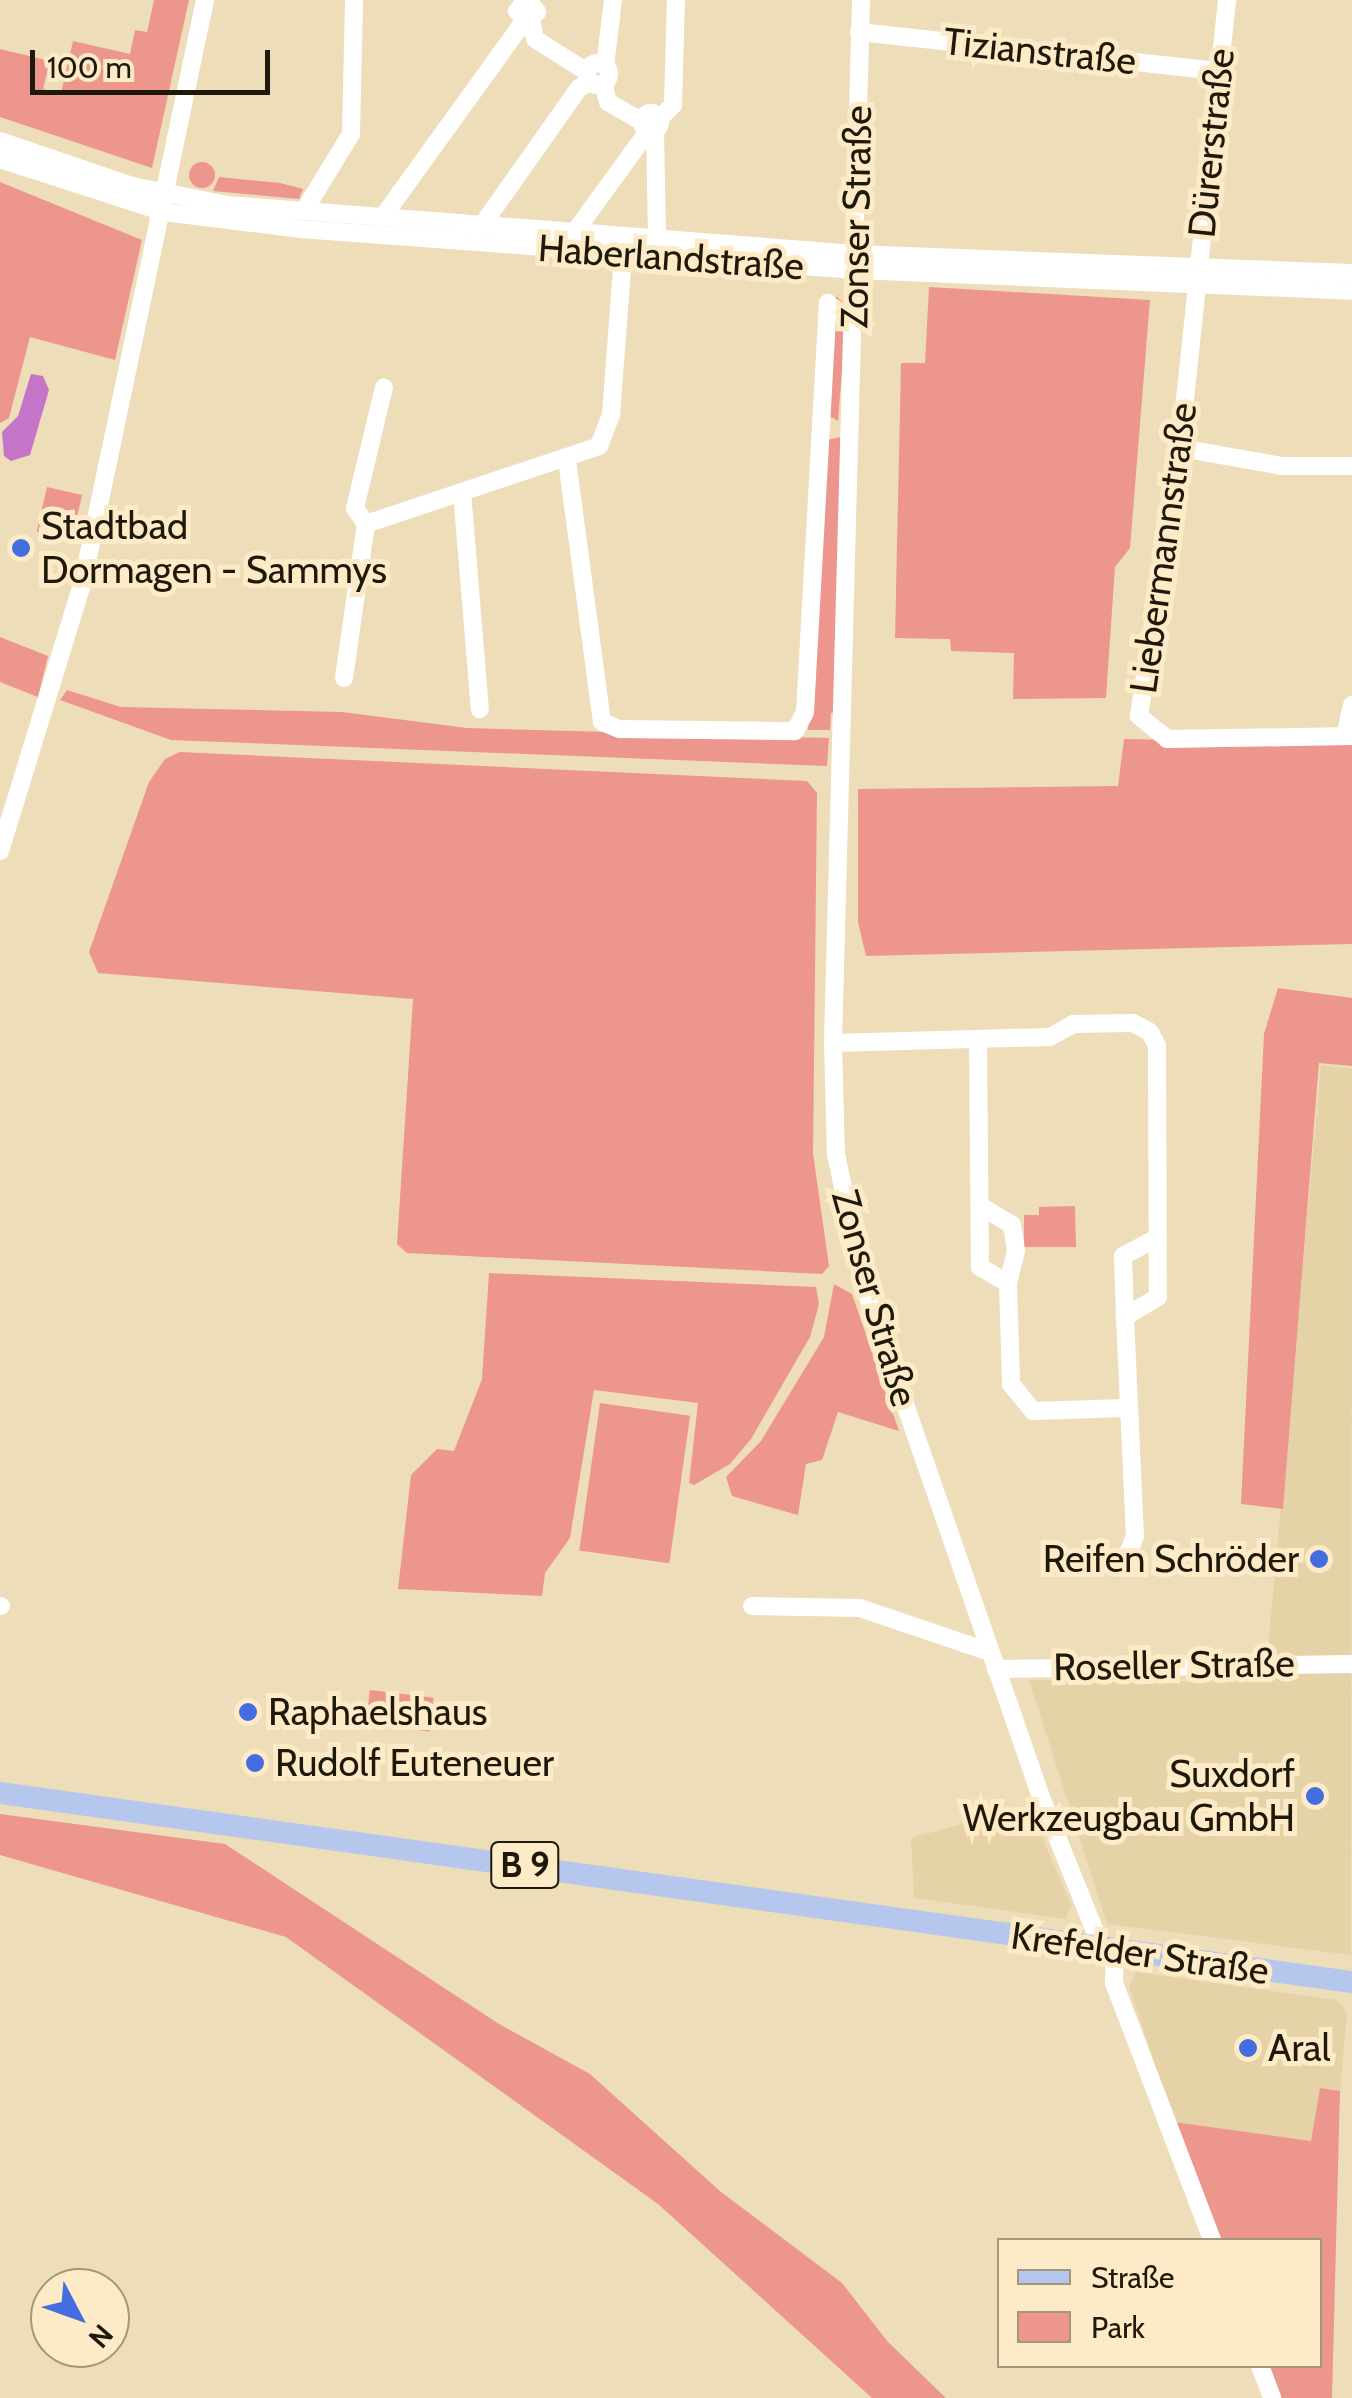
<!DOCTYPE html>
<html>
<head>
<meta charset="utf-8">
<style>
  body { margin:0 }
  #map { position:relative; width:1352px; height:2398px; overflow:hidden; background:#eeddb9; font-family:Cabin,sans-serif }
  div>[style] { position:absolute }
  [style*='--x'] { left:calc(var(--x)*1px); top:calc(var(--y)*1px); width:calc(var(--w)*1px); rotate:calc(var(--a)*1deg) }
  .built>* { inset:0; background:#e6d2a7 }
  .green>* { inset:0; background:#ed968e; transform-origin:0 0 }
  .round { border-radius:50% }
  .water>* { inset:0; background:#c575c9 }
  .minor>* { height:18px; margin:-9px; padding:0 9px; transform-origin:9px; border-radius:9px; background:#fff }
  .minor>.ring { margin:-9px; padding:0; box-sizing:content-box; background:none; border:18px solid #fff; border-radius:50% }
  .major>* { height:22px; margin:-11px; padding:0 11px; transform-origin:11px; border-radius:11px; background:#b6c7ed }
  .dots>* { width:28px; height:28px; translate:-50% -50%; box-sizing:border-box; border:5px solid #fcebc6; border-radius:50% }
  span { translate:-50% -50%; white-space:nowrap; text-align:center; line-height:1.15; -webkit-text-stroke:10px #fcebc6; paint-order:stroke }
  .shield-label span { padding:2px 8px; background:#fcebc6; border:2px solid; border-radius:8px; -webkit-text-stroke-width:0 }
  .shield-label { font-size:35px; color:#1f190b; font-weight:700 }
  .street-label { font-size:38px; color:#1f190b }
  .poi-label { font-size:38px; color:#1f190b }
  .left { translate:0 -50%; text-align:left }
  .right { translate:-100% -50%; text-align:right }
  .legend { position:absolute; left:997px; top:2238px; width:325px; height:130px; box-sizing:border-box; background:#fcebc6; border:2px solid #a4977b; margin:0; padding:12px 18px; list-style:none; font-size:30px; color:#1f190b }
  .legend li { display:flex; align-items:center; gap:20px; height:50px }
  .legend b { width:50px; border:2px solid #a4977b }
  .north { position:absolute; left:30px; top:2268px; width:100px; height:100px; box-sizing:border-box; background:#fcebc6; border:2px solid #a4977b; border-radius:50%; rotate:131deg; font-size:28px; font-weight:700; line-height:40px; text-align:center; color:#1f190b }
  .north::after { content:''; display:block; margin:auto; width:35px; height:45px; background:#446ee0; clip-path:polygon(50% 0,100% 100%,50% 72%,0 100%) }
  .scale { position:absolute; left:30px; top:50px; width:240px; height:45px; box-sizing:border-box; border:5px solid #1f190b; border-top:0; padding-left:12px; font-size:30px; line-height:35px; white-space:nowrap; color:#1f190b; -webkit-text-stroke:8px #fcebc6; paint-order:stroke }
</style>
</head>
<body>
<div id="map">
  <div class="built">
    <i style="clip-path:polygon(1321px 1065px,1352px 1069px,1351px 1955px,1107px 1924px,1029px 1680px,1265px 1682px)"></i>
    <i style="clip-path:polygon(1029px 1806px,1071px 1905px,1066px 1919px,914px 1898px,911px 1838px)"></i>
    <i style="clip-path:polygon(1136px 1972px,1337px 2000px,1347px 2012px,1340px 2091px,1320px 2088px,1311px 2141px,1174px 2122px,1129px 1987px)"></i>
  </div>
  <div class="green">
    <i style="clip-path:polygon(154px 0,189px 0,152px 168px,0 117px,0 49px,50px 61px,43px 89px,61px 93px,73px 41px,130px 54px,135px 30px,147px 32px)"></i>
    <i class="round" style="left:189px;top:162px;width:26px;height:26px"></i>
    <i style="clip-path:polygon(219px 177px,280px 183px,303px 189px,299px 199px,213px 191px)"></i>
    <i style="clip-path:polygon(0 182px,142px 240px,115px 360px,30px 337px,9px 418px,0 423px)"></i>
    <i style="clip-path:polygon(929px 287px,1150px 300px,1130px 548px,1115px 567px,1106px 698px,1013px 699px,1014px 653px,951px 651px,950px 639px,895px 638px,901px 363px,925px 363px)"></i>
    <i style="clip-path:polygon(836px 296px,847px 306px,838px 421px,828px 415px)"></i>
    <i style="clip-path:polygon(841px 437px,837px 713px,831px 713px,830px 730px,808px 730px,827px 440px)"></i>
    <i style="left:47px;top:487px;width:36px;height:46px;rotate:13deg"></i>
    <i style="clip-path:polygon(0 637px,48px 656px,38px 697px,0 682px)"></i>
    <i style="clip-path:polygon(67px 690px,121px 707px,342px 712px,467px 728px,829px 738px,827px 766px,171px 740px,60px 700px)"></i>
    <i style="clip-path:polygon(1124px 739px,1352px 744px,1352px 944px,866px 956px,858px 922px,858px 789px,1118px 786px)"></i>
    <i style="clip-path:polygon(180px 752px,807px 781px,817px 793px,813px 1153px,829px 1266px,822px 1274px,407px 1253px,397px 1244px,413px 999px,98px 973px,89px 952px,149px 782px,165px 759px)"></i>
    <i style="clip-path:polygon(1278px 988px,1352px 998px,1352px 1066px,1319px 1063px,1283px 1509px,1241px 1504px,1264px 1034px)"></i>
    <i style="clip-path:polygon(1075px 1206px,1076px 1247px,1024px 1247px,1024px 1215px,1039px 1215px,1039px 1207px)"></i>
    <i style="clip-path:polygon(489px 1273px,816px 1287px,819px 1304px,810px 1337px,751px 1439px,730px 1464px,694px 1485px,689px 1483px,698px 1403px,594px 1390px,570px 1538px,545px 1573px,542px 1596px,398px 1589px,411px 1475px,437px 1449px,454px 1451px,482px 1379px)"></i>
    <i style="clip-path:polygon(834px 1284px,852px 1294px,899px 1431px,838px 1412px,822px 1460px,806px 1464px,798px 1515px,732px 1496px,726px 1477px,761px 1441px,824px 1337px)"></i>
    <i style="left:600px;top:1403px;width:91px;height:149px;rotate:8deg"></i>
    <i style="left:370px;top:1690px;width:64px;height:34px;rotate:7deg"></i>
    <i style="clip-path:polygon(0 1814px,225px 1844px,499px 2024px,590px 2074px,721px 2192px,842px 2283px,888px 2342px,946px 2398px,872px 2398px,658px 2204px,286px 1937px,0 1855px)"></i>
    <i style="clip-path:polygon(1320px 2088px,1340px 2091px,1332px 2398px,1281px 2398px,1270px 2366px,1320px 2366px,1320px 2240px,1221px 2240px,1174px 2122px,1311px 2141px)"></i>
  </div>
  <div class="water">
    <i style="clip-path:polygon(31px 374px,43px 376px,49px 390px,30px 455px,11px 461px,4px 456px,2px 432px,18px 416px)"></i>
  </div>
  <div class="minor">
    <i style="--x:526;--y:0;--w:14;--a:129"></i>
    <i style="--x:517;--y:11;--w:15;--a:42"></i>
    <i style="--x:528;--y:21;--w:13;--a:-45"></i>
    <i style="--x:537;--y:12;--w:15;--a:-127"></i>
    <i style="--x:861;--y:0;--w:1043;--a:91.54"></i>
    <i style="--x:833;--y:1043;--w:111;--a:88.5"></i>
    <i style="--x:836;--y:1154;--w:132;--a:78.2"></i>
    <i style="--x:863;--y:1283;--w:544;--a:70.9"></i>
    <i style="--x:1041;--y:1797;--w:164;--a:68.1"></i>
    <i style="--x:1227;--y:0;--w:450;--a:96"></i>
    <i style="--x:1180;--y:448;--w:271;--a:98.7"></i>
    <i style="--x:1139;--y:716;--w:36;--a:39"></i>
    <i style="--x:1167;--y:739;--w:185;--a:-0.9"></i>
    <i style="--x:531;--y:20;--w:19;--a:78"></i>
    <i style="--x:535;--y:39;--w:62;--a:32.4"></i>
    <i style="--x:859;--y:32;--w:363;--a:6.2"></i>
    <i class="ring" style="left:587px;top:63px;width:4px;height:4px"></i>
    <i style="--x:605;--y:66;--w:66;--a:-83.1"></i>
    <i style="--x:603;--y:83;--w:20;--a:75"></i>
    <i style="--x:608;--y:102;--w:38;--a:30"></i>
    <i class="ring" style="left:642px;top:113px;width:0;height:0"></i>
    <i style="--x:660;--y:118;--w:18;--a:-45"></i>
    <i style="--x:673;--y:105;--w:105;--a:-88.4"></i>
    <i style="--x:655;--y:131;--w:108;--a:88.9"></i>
    <i style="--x:0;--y:141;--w:139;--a:18.8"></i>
    <i style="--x:132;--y:186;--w:98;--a:11.2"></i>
    <i style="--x:228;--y:205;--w:629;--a:4.47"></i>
    <i style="--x:855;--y:254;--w:497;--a:2.2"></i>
    <i style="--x:0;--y:159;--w:172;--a:17.9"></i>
    <i style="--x:164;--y:212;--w:137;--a:7.1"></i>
    <i style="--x:300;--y:229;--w:558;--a:4.22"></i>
    <i style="--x:856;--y:270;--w:496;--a:2.4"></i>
    <i style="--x:304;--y:211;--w:90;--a:-58.6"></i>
    <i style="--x:351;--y:134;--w:134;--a:-88.7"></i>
    <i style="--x:382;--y:218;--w:244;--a:-54.2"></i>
    <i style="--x:483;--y:224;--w:166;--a:-54.8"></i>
    <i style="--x:579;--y:88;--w:13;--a:-27"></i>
    <i style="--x:574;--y:233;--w:126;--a:-54"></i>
    <i style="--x:1180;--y:448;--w:104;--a:10"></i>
    <i style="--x:1282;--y:466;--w:70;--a:0"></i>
    <i style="--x:567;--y:460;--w:264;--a:82.4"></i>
    <i style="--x:602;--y:722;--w:18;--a:22"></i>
    <i style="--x:619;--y:729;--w:176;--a:0.7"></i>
    <i style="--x:795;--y:731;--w:21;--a:-62"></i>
    <i style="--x:805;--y:712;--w:410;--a:-86.8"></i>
    <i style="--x:462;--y:492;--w:218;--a:85.3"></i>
    <i style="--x:366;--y:524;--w:246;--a:-18.5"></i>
    <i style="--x:599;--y:446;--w:33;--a:-69"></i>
    <i style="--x:611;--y:415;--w:173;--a:-85.7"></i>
    <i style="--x:366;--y:524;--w:19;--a:-125"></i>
    <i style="--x:355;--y:508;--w:124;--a:-76.5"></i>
    <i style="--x:344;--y:678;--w:156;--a:-81.9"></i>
    <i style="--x:1345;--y:736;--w:32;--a:-77"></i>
    <i style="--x:0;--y:851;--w:282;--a:-72.9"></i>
    <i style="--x:83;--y:581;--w:594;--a:-78.14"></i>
    <i style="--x:978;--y:1042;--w:225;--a:89.5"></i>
    <i style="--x:980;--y:1267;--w:32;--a:30"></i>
    <i style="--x:1008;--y:1283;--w:101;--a:88.3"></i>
    <i style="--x:1011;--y:1384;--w:35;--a:51"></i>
    <i style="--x:1033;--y:1411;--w:91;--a:-1.9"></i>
    <i style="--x:833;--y:1043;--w:217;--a:-1.6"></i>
    <i style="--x:1050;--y:1037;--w:26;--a:-29"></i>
    <i style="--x:1073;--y:1024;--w:60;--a:-1"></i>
    <i style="--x:1133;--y:1023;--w:19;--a:28"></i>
    <i style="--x:1150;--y:1032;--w:16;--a:63"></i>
    <i style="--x:1157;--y:1046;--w:251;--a:89.8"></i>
    <i style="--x:1158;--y:1297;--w:39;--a:149"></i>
    <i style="--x:1125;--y:1317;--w:219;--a:87.4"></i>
    <i style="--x:1135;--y:1536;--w:18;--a:112"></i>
    <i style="--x:982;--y:1207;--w:35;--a:31"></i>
    <i style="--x:1012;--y:1225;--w:26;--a:81"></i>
    <i style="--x:1016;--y:1251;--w:33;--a:104"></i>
    <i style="--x:1125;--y:1317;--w:61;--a:-91.9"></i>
    <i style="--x:1123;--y:1256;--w:38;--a:-28"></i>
    <i style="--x:0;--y:1606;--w:1;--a:0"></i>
    <i style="--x:752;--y:1606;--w:108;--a:1.1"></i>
    <i style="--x:860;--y:1608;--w:137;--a:18.7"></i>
    <i style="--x:996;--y:1669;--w:356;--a:-0.8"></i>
    <i style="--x:1115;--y:1951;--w:32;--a:92"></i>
    <i style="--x:1114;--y:1983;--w:275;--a:69.1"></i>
    <i style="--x:1260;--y:2366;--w:34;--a:69"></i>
  </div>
  <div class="major">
    <i style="--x:0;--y:1793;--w:1365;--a:7.96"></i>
  </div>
  <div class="dots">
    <i style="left:21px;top:548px;background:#446ee0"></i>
    <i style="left:1319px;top:1559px;background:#446ee0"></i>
    <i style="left:248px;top:1712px;background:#446ee0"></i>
    <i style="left:255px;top:1763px;background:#446ee0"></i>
    <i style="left:1315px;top:1796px;background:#446ee0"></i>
    <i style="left:1248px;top:2048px;background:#446ee0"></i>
  </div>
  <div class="shield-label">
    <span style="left:525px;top:1865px">B 9</span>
  </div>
  <div class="street-label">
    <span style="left:1040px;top:51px;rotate:6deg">Tizianstraße</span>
    <span style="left:1211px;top:143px;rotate:-84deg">Dürerstraße</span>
    <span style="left:856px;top:217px;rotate:-89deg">Zonser Straße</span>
    <span style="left:671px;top:257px;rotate:4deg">Haberlandstraße</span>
    <span style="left:1163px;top:548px;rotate:-82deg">Liebermannstraße</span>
    <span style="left:875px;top:1298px;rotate:74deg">Zonser Straße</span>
    <span style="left:1174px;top:1665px;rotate:-1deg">Roseller Straße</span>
    <span style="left:1140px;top:1953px;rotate:8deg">Krefelder Straße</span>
  </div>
  <div class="poi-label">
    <span class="left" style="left:41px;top:548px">Stadtbad<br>Dormagen - Sammys</span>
    <span class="right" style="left:1299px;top:1559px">Reifen Schröder</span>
    <span class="left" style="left:268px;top:1712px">Raphaelshaus</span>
    <span class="left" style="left:275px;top:1763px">Rudolf Euteneuer</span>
    <span class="right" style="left:1295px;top:1796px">Suxdorf<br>Werkzeugbau GmbH</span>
    <span class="left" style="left:1268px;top:2048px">Aral</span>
  </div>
  <ul class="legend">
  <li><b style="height:12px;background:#b6c7ed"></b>Straße</li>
  <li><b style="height:28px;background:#ed968e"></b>Park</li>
  </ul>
  <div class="north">N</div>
  <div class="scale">100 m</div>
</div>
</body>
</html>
